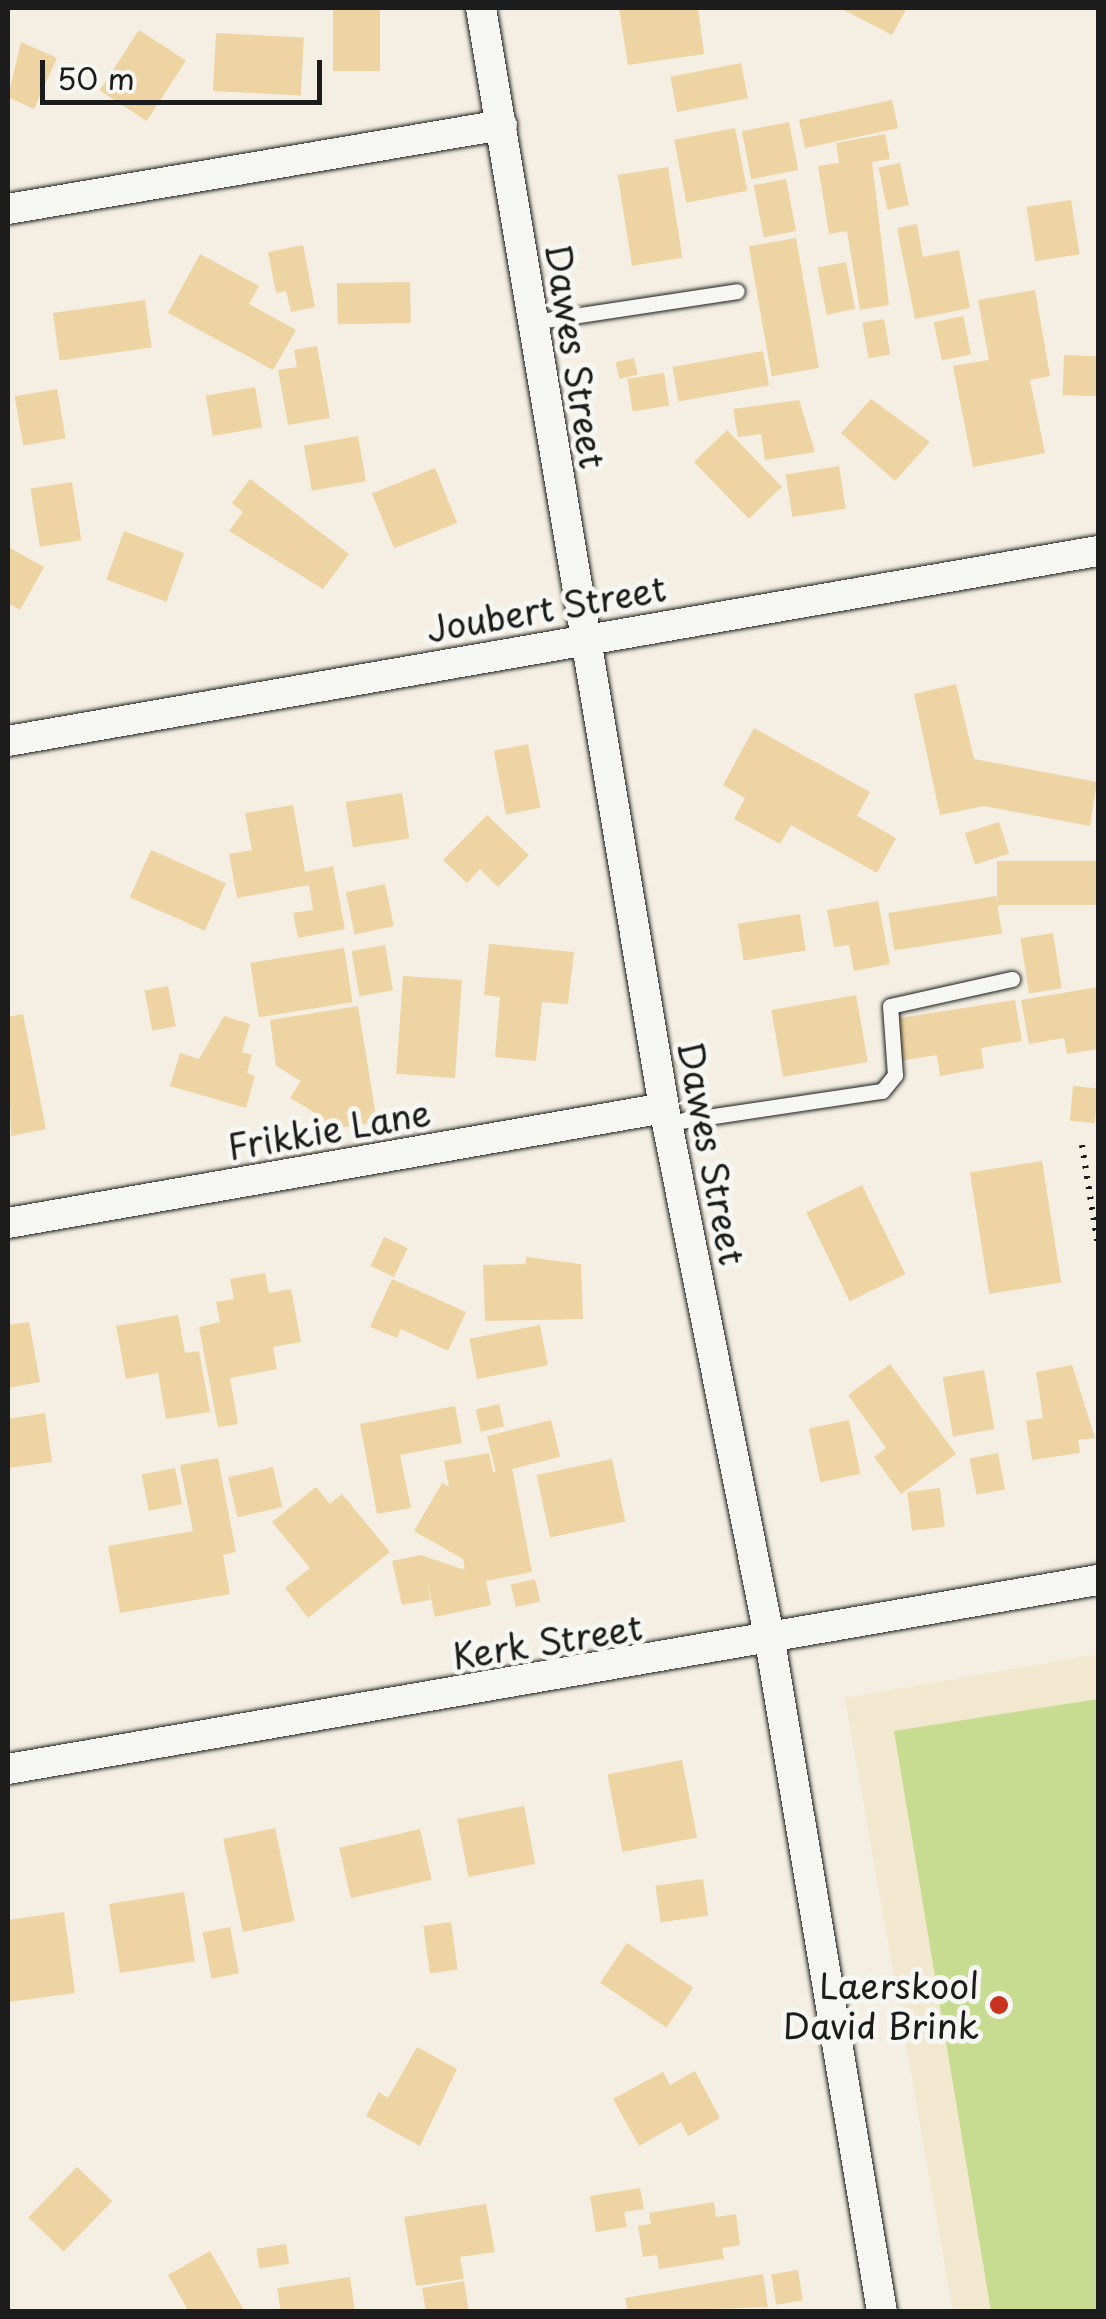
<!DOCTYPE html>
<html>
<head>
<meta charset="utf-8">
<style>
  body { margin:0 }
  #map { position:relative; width:1106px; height:2319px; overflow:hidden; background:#f4efe2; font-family:"Playpen Sans",sans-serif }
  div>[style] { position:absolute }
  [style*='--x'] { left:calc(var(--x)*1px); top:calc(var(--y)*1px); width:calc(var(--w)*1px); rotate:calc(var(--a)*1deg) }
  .built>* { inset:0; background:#f2e7cf }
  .green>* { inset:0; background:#c8dc91 }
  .building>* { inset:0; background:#eed4a3; transform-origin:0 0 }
  .path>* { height:6px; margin-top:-3px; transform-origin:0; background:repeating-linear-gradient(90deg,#1c1c1c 0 2.5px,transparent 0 10.5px) }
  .roads { filter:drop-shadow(0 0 2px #1c1c1c) drop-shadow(0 0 2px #1c1c1c) }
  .service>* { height:15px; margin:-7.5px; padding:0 7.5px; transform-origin:7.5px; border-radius:7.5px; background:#f6f6f2 }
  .minor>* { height:30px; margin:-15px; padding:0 15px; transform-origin:15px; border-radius:15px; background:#f6f6f2 }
  .dots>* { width:28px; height:28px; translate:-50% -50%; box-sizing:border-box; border:5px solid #f6f6f2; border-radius:50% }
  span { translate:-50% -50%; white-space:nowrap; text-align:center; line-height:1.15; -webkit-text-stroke:10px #f6f6f2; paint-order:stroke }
  .street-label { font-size:35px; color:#1c1c1c }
  .poi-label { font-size:35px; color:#1c1c1c }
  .right { translate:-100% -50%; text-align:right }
  .frame { position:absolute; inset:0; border:10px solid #1c1c1c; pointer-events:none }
  .scale { position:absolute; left:40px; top:60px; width:282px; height:45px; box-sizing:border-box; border:5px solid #1c1c1c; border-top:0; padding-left:12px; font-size:30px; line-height:35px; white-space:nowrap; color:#1c1c1c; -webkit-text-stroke:8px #f6f6f2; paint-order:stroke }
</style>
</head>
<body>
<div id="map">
  <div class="built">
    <i style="clip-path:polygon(1098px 1654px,1098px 2311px,953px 2311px,845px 1698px)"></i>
  </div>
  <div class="green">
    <i style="clip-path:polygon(1098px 1699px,1098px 2311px,991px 2311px,894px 1731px)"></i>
  </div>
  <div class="building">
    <i style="left:333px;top:8px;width:47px;height:63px"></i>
    <i style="clip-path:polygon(619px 8px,698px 8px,704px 54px,628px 65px)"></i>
    <i style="clip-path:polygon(840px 8px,907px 8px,892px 35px)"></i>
    <i style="left:139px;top:30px;width:56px;height:72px;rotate:33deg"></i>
    <i style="left:216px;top:33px;width:88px;height:58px;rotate:3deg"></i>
    <i style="clip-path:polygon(21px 42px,57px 58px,34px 109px,8px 97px)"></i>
    <i style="left:741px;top:63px;width:36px;height:72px;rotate:79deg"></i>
    <i style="left:892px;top:100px;width:29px;height:95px;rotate:78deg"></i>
    <i style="left:789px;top:122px;width:49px;height:48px;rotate:79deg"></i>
    <i style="left:735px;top:128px;width:64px;height:62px;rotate:79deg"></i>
    <i style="clip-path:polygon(885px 134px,890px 159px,872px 162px,889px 305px,860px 310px,847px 231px,829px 234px,818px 166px,839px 163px,836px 143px)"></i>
    <i style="left:900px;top:163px;width:43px;height:22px;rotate:78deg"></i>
    <i style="left:668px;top:167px;width:92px;height:51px;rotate:81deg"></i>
    <i style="left:786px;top:179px;width:53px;height:33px;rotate:79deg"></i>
    <i style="left:1071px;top:200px;width:55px;height:45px;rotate:81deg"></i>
    <i style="clip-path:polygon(917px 224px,923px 257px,959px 250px,970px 308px,915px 319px,897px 228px)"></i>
    <i style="left:796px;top:238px;width:132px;height:48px;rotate:80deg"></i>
    <i style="clip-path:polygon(303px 245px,315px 307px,291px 312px,286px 291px,276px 293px,268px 252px)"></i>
    <i style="clip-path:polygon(200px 254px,259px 286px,249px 304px,296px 330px,273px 370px,168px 313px)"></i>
    <i style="left:846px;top:262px;width:48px;height:29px;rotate:79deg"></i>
    <i style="left:410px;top:282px;width:41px;height:73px;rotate:89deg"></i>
    <i style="clip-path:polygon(1035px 290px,1050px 376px,1030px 380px,1045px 453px,973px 467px,953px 366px,989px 360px,978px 300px)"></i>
    <i style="left:145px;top:300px;width:48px;height:93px;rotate:82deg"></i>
    <i style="left:963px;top:316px;width:39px;height:30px;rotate:78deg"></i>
    <i style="left:884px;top:319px;width:36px;height:22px;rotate:80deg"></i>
    <i style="clip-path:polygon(317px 346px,330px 418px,288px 425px,278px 370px,297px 367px,294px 350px)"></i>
    <i style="left:763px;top:351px;width:35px;height:92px;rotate:80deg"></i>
    <i style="left:1064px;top:355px;width:34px;height:40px;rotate:2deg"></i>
    <i style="left:634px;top:358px;width:17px;height:19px;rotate:77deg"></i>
    <i style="left:664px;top:373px;width:33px;height:37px;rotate:81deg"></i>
    <i style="left:255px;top:387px;width:41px;height:50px;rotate:80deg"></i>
    <i style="left:57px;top:389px;width:50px;height:43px;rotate:80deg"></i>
    <i style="clip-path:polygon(871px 399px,930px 442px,895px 481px,841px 433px)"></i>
    <i style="clip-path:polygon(799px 400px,815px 452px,765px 460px,761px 434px,738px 437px,733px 409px)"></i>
    <i style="left:727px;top:430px;width:79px;height:46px;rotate:46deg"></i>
    <i style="left:358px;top:436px;width:46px;height:55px;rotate:80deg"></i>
    <i style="left:839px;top:466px;width:43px;height:54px;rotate:81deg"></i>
    <i style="left:435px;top:468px;width:59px;height:68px;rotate:68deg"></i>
    <i style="clip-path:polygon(250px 479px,349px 554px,323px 589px,229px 531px,243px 512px,232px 503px)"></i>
    <i style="left:72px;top:482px;width:59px;height:42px;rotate:81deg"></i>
    <i style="left:124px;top:531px;width:64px;height:52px;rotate:20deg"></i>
    <i style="clip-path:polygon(8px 547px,44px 567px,20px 610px,8px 603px)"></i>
    <i style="clip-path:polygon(956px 684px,974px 759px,1097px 782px,1090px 826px,984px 806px,940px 815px,914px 694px)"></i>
    <i style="clip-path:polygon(754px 728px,870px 792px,857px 816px,896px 838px,877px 873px,791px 825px,780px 844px,734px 819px,745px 798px,723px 785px)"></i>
    <i style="left:528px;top:744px;width:65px;height:35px;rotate:79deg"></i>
    <i style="left:402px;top:793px;width:46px;height:57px;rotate:81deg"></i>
    <i style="clip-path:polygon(293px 805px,305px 872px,333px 866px,345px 929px,298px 938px,293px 913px,313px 910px,309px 885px,237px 898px,229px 854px,252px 850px,245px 813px)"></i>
    <i style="clip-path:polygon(487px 815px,529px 855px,498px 887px,480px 869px,467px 883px,443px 860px)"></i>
    <i style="left:999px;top:822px;width:33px;height:36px;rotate:72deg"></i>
    <i style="left:151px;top:850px;width:82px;height:52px;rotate:24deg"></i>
    <i style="left:1098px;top:861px;width:44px;height:101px;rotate:90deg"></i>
    <i style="left:385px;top:884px;width:43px;height:40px;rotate:78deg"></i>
    <i style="left:996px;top:896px;width:38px;height:109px;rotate:81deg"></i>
    <i style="clip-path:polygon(878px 901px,890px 964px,854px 971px,849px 945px,834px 947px,827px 910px)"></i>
    <i style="left:800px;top:914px;width:37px;height:63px;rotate:81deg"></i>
    <i style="left:1053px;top:933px;width:56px;height:33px;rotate:81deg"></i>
    <i style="clip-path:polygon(489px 944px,574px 952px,568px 1004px,542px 1002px,536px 1061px,495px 1057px,500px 997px,484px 995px)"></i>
    <i style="left:385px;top:945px;width:46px;height:34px;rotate:80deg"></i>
    <i style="left:344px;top:948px;width:55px;height:95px;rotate:81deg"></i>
    <i style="left:403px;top:976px;width:59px;height:98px;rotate:4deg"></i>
    <i style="left:168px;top:986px;width:41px;height:24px;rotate:79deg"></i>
    <i style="clip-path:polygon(1098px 987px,1098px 1049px,1067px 1054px,1064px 1038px,1029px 1044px,1021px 1000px)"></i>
    <i style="left:856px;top:995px;width:68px;height:86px;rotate:80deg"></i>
    <i style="clip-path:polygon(1015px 1000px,1022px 1041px,981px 1048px,984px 1068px,940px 1076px,937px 1055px,900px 1061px,893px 1019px)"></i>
    <i style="clip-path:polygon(358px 1006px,377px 1122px,325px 1130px,324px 1118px,290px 1098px,301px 1081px,276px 1066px,270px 1020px)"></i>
    <i style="clip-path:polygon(23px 1014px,46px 1129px,11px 1136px,8px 1017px)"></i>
    <i style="clip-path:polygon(224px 1016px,250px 1024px,242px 1052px,252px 1055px,247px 1073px,255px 1076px,246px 1108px,170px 1086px,180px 1053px,199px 1059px)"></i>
    <i style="left:1073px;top:1086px;width:25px;height:35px;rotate:5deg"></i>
    <i style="left:1042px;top:1161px;width:123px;height:73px;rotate:81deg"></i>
    <i style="left:862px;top:1185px;width:99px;height:62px;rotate:64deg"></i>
    <i style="left:384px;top:1237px;width:26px;height:32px;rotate:25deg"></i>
    <i style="clip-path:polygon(526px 1257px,581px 1264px,583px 1319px,485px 1321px,483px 1265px,526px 1264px)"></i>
    <i style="clip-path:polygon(265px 1273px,269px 1293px,291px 1289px,301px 1342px,273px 1347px,277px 1369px,230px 1378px,238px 1424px,218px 1427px,199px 1327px,220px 1322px,216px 1302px,234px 1299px,230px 1279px)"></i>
    <i style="clip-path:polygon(392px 1279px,466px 1312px,448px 1351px,401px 1329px,397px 1338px,370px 1327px)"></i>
    <i style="clip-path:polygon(178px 1315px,185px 1353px,199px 1351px,210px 1412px,166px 1419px,158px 1373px,126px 1379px,116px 1326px)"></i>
    <i style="clip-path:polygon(29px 1322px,40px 1382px,8px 1388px,8px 1325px)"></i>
    <i style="left:540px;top:1325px;width:41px;height:72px;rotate:79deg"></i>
    <i style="clip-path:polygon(890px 1364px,956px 1454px,901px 1494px,874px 1457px,886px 1448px,848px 1395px)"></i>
    <i style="clip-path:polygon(1072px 1365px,1095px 1438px,1078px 1440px,1080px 1453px,1032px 1460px,1026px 1421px,1043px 1418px,1036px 1372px)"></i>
    <i style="left:984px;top:1370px;width:60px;height:42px;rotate:80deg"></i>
    <i style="left:499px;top:1404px;width:23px;height:24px;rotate:77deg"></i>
    <i style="clip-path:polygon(455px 1406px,462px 1443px,400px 1455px,411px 1508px,377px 1514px,360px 1424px)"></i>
    <i style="clip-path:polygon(45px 1413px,52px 1462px,8px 1468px,8px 1419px)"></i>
    <i style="left:551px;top:1420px;width:38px;height:66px;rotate:76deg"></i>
    <i style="left:849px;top:1420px;width:55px;height:41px;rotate:78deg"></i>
    <i style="clip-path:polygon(489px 1453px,493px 1472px,512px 1468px,532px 1572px,486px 1581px,491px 1605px,435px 1617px,427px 1581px,430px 1600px,402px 1605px,392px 1561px,421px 1555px,465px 1570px,463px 1559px,414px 1531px,442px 1483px,449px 1487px,444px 1461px)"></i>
    <i style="left:998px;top:1453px;width:37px;height:29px;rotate:79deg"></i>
    <i style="clip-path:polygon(218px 1458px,236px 1552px,223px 1555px,230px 1594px,120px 1613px,108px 1546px,193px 1531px,180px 1465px)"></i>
    <i style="left:612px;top:1459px;width:64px;height:77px;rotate:78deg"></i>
    <i style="left:273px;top:1467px;width:41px;height:46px;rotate:77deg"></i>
    <i style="left:175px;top:1468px;width:37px;height:34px;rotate:79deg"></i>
    <i style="clip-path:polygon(316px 1487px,330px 1504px,342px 1494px,390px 1552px,308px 1618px,285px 1588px,310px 1568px,272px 1522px)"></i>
    <i style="left:940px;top:1488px;width:39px;height:33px;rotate:83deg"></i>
    <i style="left:535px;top:1579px;width:23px;height:25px;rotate:77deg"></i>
    <i style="left:682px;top:1760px;width:79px;height:76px;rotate:79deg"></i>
    <i style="left:524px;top:1806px;width:59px;height:68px;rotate:79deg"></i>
    <i style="left:275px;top:1828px;width:95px;height:53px;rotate:78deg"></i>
    <i style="left:420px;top:1829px;width:52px;height:83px;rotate:77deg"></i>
    <i style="left:703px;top:1879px;width:37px;height:48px;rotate:82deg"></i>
    <i style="left:184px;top:1892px;width:70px;height:76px;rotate:81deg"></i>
    <i style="clip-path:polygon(64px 1912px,75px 1993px,8px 2002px,8px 1920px)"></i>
    <i style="left:451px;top:1922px;width:48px;height:28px;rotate:82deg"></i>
    <i style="left:230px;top:1927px;width:47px;height:28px;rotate:79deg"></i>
    <i style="left:627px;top:1943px;width:80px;height:48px;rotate:34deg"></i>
    <i style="clip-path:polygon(417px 2047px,457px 2069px,420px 2146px,366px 2116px,379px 2092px,388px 2098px)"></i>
    <i style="clip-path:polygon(695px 2071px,720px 2118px,688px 2136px,681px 2122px,639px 2146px,613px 2099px,663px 2072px,670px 2085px)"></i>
    <i style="left:77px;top:2167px;width:49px;height:70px;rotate:44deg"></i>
    <i style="clip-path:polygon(640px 2188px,644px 2209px,624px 2212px,627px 2227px,596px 2232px,590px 2196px)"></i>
    <i style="clip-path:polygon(714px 2202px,716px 2217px,736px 2214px,740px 2245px,722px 2248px,724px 2259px,659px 2269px,657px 2255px,643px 2257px,638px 2226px,651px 2224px,649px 2213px)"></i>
    <i style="clip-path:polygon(486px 2204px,495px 2252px,460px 2257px,464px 2279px,416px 2286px,404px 2217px)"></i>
    <i style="left:286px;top:2244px;width:20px;height:30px;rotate:81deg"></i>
    <i style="clip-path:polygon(210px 2251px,245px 2312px,189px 2312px,168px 2275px)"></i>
    <i style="left:798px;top:2270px;width:31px;height:27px;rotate:81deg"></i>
    <i style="clip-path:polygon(763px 2274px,768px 2307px,628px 2312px,625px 2298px)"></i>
    <i style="clip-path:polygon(350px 2277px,355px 2312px,281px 2312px,277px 2288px)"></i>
    <i style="clip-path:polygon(464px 2281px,469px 2312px,426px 2312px,422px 2288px)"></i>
  </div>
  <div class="path">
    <i style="--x:1082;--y:1145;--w:102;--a:81"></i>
  </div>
  <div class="roads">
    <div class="service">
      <i style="--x:533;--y:322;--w:206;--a:-8.6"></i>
      <i style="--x:667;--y:1123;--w:217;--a:-8.5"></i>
      <i style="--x:882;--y:1091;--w:21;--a:-51"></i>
      <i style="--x:895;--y:1075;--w:69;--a:-94.1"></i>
      <i style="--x:890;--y:1006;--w:125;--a:-12.5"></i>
    </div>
    <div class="minor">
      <i style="--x:481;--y:8;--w:1115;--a:80.55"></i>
      <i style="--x:664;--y:1108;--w:543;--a:78.75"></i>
      <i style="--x:770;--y:1641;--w:680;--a:80.52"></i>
      <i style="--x:8;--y:209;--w:501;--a:-9.65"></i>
      <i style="--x:8;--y:741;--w:1106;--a:-9.89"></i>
      <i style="--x:8;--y:1223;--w:666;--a:-9.94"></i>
      <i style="--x:8;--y:1769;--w:1106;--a:-9.84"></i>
    </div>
  </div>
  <div class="dots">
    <i style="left:999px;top:2005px;background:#c8321e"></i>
  </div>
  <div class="street-label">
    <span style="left:576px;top:356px;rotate:81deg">Dawes Street</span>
    <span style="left:546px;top:608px;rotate:-10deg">Joubert Street</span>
    <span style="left:329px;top:1129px;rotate:-10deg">Frikkie Lane</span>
    <span style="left:712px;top:1153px;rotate:79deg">Dawes Street</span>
    <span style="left:547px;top:1641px;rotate:-9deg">Kerk Street</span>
  </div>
  <div class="poi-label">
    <span class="right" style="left:979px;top:2005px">Laerskool<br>David Brink</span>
  </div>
  <div class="frame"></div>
  <div class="scale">50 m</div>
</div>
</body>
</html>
